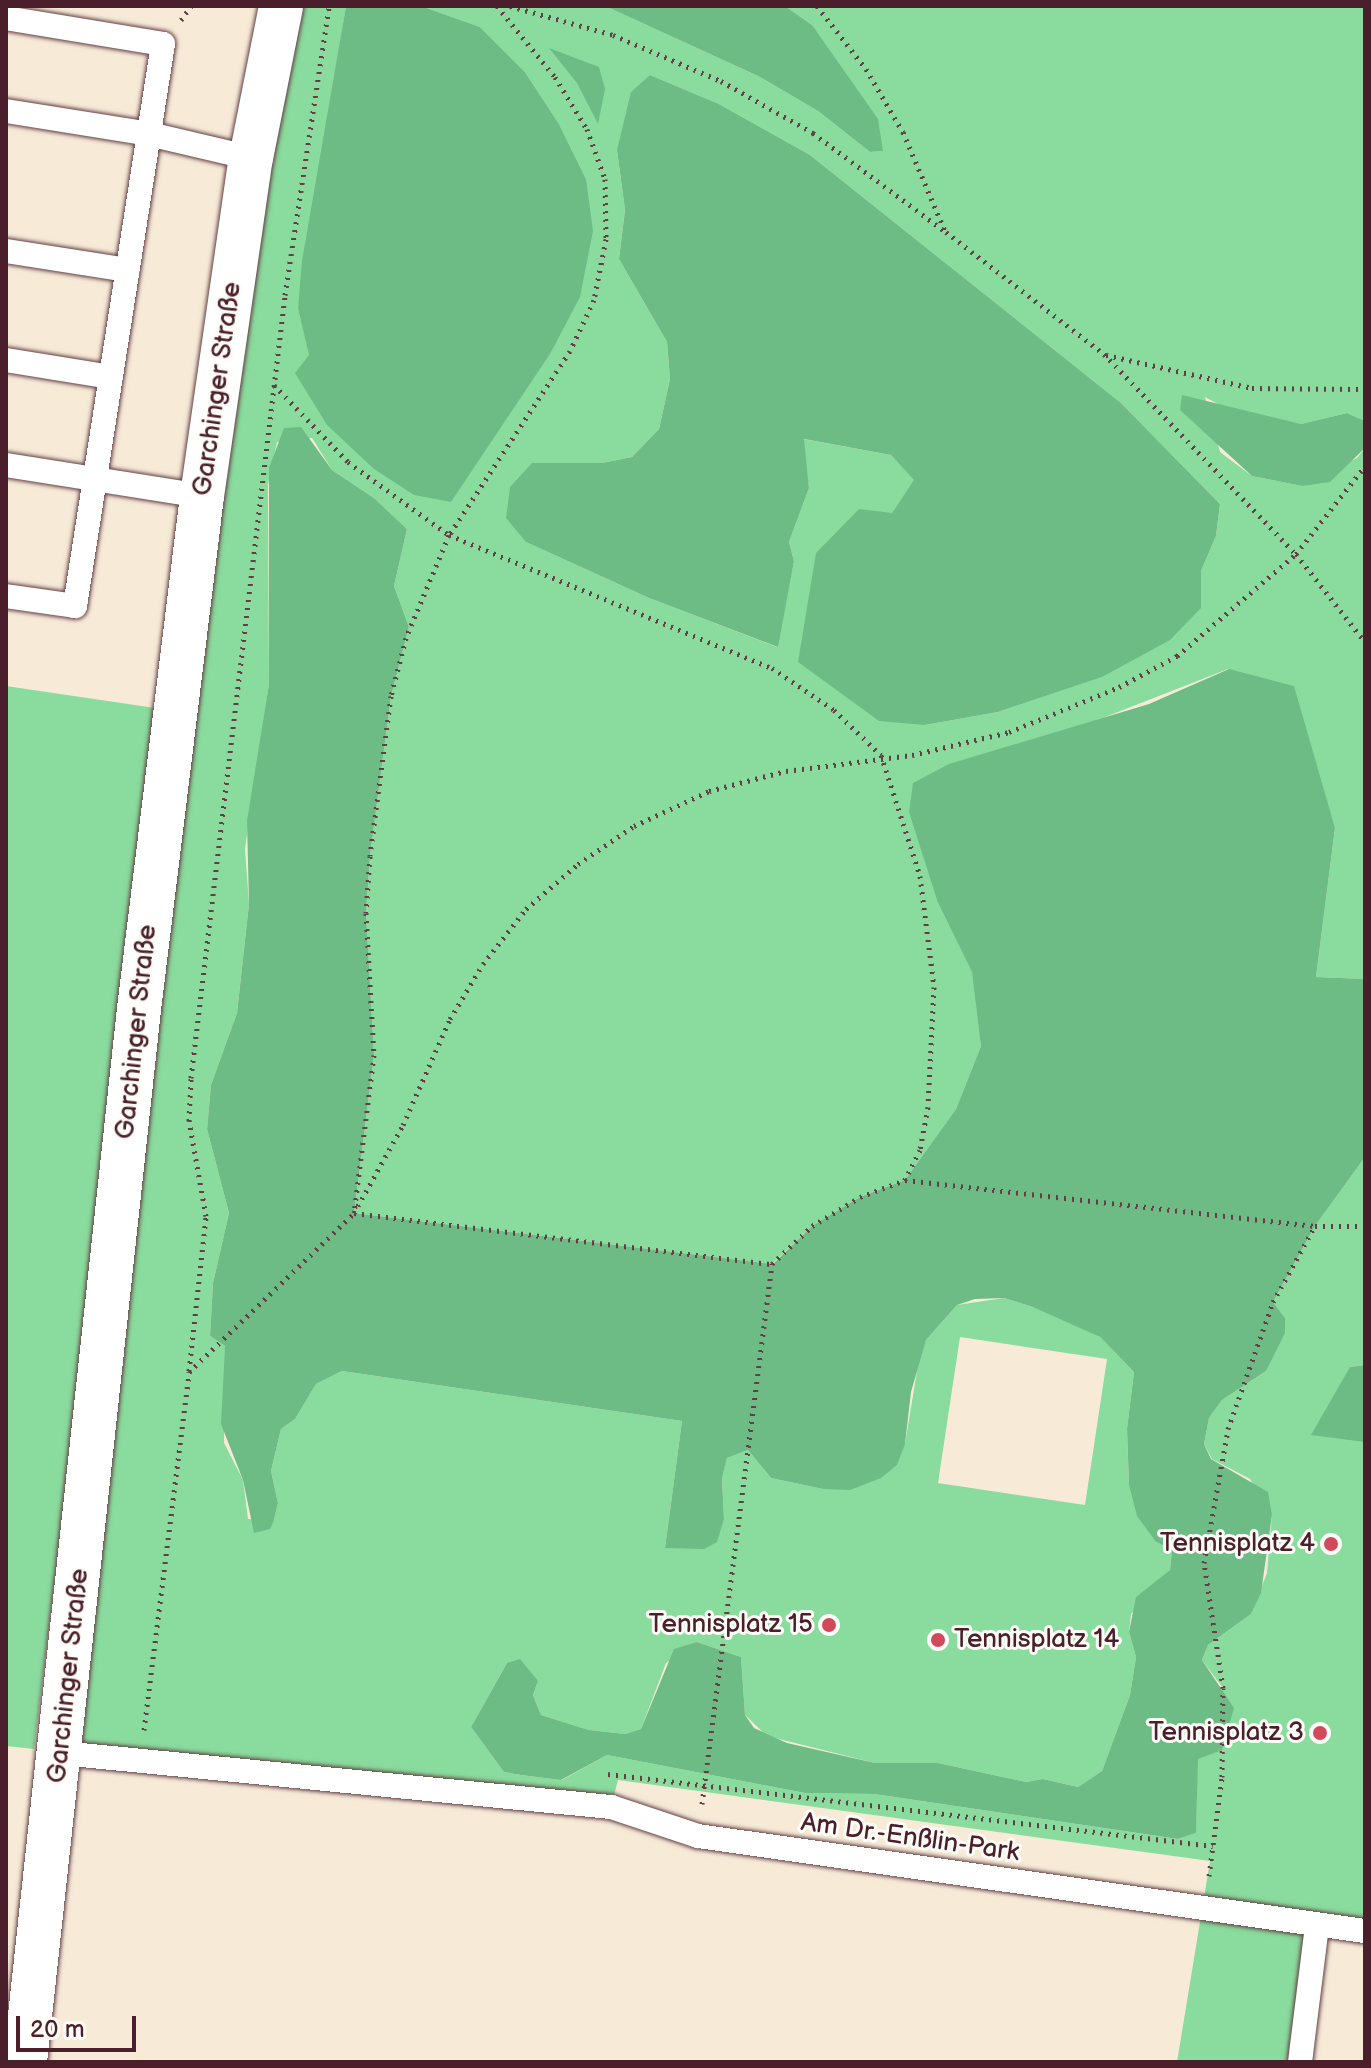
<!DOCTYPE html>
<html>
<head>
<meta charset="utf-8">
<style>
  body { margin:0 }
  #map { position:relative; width:1371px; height:2068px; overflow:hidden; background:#f7ebd8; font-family:"Balsamiq Sans",sans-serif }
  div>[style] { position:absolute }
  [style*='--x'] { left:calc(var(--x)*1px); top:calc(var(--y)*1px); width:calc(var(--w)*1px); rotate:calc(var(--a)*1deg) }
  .green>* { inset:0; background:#89dc9e }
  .forest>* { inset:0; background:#6ebc85 }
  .path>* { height:5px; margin-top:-2.5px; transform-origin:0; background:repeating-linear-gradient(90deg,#643e45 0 2px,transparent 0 8px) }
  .roads { filter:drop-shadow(0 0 2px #643e45) drop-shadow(0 0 2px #643e45) }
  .lane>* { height:24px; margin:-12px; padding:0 12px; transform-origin:12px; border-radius:12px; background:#fff }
  .street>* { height:44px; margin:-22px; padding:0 22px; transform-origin:22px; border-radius:22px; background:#fff }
  .dots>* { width:22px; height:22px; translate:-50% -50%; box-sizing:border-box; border:4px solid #fdfcf7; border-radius:50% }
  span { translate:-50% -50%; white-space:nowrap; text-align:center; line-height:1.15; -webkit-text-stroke:6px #fdfcf7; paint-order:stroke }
  .street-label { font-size:26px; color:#4a1f2b }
  .poi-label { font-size:26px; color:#4a1f2b }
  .right { translate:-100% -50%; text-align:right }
  .left { translate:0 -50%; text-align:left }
  .frame { position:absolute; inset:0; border:8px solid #4a1f2b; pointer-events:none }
  .scale { position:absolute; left:16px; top:2016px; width:120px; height:36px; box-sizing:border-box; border:4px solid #4a1f2b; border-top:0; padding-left:10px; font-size:24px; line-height:28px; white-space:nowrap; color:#4a1f2b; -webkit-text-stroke:6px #fdfcf7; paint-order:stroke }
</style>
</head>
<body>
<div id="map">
  <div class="green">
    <i style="clip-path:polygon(evenodd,299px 6px,346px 6px,298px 308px,586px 179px,559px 124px,525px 72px,480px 27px,421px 6px,605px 6px,758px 76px,818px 111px,870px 152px,883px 151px,812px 25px,785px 6px,1365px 6px,1365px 421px,1347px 413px,1301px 424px,1227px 409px,1205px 397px,1220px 452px,1252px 476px,1302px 486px,1357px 458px,1365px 448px,1365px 979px,1316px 977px,1335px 828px,1312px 762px,1228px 669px,1054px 737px,938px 903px,972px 971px,979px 1010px,981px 1046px,956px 1109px,905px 1180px,860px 1197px,812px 1226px,772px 1264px,354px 1213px,374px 1055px,366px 913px,370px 856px,391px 696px,409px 627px,394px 586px,407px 529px,374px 498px,332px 470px,312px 438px,277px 442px,268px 485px,269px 684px,245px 849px,249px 904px,237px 1013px,211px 1085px,207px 1129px,229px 1213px,213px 1283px,210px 1336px,225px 1346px,224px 1443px,243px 1480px,248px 1519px,274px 1520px,278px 1503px,271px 1471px,281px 1429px,295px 1419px,316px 1384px,342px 1371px,682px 1421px,665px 1548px,724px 1520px,722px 1477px,727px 1458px,748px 1450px,771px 1478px,823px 1489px,905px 1444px,919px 1359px,926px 1340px,957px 1305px,1004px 1298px,1056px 1314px,1100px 1337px,1134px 1372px,1127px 1429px,1129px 1485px,1156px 1542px,1172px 1550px,1170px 1570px,1131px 1614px,1129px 1632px,1136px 1657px,1130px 1695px,1102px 1771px,1078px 1787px,1043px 1779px,1026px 1782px,938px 1763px,875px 1763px,767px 1736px,745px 1715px,741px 1657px,697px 1642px,666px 1663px,641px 1729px,625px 1734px,589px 1730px,541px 1715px,533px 1695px,538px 1681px,507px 1663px,471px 1727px,504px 1772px,521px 1775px,562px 1780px,607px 1755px,805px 1793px,874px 1794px,1178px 1839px,1196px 1833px,1197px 1759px,1223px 1688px,1202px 1660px,1208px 1645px,1251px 1614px,1267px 1573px,1272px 1515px,1250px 1479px,1212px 1459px,1204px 1444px,1209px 1418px,1222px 1400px,1266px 1371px,1285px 1318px,1273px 1302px,1315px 1226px,1365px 1157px,1365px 1365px,1350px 1367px,1365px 1441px,1365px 1931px,1318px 1926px,1298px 2062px,1177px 2062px,1210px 1861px,618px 1780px,611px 1807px,70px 1745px,200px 579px,299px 6px,650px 75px,719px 104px,810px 155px,1121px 403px,1220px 504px,1216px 536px,1201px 571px,1200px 608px,1101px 677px,998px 712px,925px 725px,892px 513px,915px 480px,891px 455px,803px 439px,809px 488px,789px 542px,794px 561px,777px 647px,649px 598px,526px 542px,532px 463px,602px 463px,632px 457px,659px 429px,670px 379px,667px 342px,619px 259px,625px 210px,617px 150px,650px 75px,299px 6px,960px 1337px,1107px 1359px,1085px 1505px,938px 1483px,960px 1337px)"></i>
    <i style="clip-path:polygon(6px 686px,162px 709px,34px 1749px,6px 1746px)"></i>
  </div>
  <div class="forest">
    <i style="clip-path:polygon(346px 6px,421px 6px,480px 27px,525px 72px,559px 124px,586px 179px,593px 231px,580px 297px,550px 354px,451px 502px,414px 495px,374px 469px,327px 425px,295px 373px,309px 355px,298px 308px,302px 261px)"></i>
    <i style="clip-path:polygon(605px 6px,785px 6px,812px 25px,878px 119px,883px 151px,870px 152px,818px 111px,758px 76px)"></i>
    <i style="clip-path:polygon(549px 48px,599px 67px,605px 89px,598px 124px,577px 83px)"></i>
    <i style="clip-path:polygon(650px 75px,719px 104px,810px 155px,1121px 403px,1220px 504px,1216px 536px,1201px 571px,1201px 608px,1170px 640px,1102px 677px,998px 712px,925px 725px,879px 721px,798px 662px,816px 553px,859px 509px,892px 513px,914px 480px,891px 455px,804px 439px,809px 488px,789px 542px,794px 561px,778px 647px,649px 598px,526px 542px,506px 518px,510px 487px,532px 463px,602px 463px,632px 457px,659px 429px,670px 379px,667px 342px,619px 259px,625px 210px,617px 150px,631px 92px)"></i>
    <i style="clip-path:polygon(1182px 395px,1301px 424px,1347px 413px,1365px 421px,1365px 448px,1330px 482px,1302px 486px,1252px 476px,1180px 410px)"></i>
    <i style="clip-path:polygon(301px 427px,332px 470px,374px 498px,407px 529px,394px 586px,409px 627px,391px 696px,370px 856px,366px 913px,374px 1055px,354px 1213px,773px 1264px,812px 1226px,860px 1197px,905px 1180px,956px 1109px,981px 1046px,972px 972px,938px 903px,909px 812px,913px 783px,949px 764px,1149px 704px,1229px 669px,1294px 686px,1335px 828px,1316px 977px,1365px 979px,1365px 1157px,1315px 1226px,1273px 1302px,1285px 1318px,1285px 1333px,1266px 1371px,1222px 1400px,1209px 1418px,1204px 1444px,1211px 1459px,1268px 1492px,1272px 1515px,1261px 1593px,1251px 1614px,1208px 1645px,1202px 1660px,1234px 1708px,1222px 1750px,1198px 1759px,1196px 1833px,1178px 1839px,874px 1794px,805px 1793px,607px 1755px,561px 1780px,521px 1775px,504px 1772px,471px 1727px,507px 1663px,520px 1659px,538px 1681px,533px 1695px,541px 1715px,589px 1730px,625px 1734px,641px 1729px,674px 1649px,697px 1642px,741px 1657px,745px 1715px,754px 1728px,787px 1743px,875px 1763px,938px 1763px,1026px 1782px,1043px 1779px,1078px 1787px,1102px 1771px,1130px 1695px,1136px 1657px,1129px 1632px,1136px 1597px,1170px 1570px,1172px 1550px,1156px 1542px,1137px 1516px,1129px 1485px,1127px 1429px,1134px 1372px,1100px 1337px,1033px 1307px,1004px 1298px,975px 1299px,957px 1305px,926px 1340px,911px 1392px,905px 1444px,897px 1465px,881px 1478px,850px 1490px,823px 1489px,771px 1478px,748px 1450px,727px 1458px,722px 1478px,724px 1519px,717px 1542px,704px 1549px,665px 1548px,682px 1421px,342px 1371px,316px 1384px,295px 1419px,281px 1429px,271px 1471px,278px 1503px,274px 1520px,270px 1529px,254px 1533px,243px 1480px,221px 1424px,225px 1346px,210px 1336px,213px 1283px,229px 1213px,207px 1129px,211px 1085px,237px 1013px,249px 904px,247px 821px,269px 684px,269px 468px,284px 428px)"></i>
    <i style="clip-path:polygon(1365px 1365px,1365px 1442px,1311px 1435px,1350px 1367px)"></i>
  </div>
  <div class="path">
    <i style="--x:497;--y:6;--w:92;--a:50.8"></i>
    <i style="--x:555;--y:77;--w:61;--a:58.4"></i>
    <i style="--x:587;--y:129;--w:53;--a:70.2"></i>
    <i style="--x:605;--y:179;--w:60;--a:89"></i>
    <i style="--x:606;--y:239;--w:62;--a:101.1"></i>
    <i style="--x:594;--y:300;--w:56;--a:115.2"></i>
    <i style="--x:570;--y:351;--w:220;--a:123.3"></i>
    <i style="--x:449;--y:535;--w:112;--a:112.7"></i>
    <i style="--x:406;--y:638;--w:60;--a:104.5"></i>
    <i style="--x:391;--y:696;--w:161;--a:97.5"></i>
    <i style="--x:370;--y:856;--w:57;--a:94"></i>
    <i style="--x:366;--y:913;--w:142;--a:86.8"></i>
    <i style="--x:374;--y:1055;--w:159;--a:97.2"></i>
    <i style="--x:354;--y:1213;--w:421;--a:7"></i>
    <i style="--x:510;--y:6;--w:107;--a:15.7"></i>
    <i style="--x:613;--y:35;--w:117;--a:23.1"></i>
    <i style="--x:721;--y:81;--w:106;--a:29.5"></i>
    <i style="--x:813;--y:133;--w:166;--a:36.7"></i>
    <i style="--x:946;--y:232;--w:200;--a:37.7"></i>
    <i style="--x:1104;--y:354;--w:277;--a:46.2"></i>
    <i style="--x:1296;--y:554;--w:112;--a:51.9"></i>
    <i style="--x:817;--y:6;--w:80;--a:52.1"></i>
    <i style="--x:866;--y:69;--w:73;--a:59.6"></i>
    <i style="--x:903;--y:132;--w:108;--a:67"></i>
    <i style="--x:181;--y:20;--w:17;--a:-54"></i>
    <i style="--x:1106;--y:355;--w:150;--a:12.7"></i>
    <i style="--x:1252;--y:388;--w:113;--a:0.5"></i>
    <i style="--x:274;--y:385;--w:107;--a:46.1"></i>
    <i style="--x:348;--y:462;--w:125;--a:35.9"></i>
    <i style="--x:449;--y:535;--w:349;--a:22.4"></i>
    <i style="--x:772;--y:668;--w:75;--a:34.1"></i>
    <i style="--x:834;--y:710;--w:65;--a:43.8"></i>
    <i style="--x:881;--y:755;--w:127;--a:72.1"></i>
    <i style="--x:920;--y:876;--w:112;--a:82.8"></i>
    <i style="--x:934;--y:987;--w:120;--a:92.9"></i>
    <i style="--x:928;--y:1107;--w:44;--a:100.5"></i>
    <i style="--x:920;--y:1150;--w:34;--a:117"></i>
    <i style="--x:189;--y:1371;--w:156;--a:-83.7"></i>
    <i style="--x:206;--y:1216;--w:97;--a:-100.1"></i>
    <i style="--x:189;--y:1121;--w:43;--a:-87.3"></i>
    <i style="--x:191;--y:1078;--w:789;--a:-83.15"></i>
    <i style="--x:285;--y:295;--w:292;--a:-81.3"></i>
    <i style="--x:144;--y:1730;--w:361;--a:-82.8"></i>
    <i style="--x:189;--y:1372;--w:229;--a:-43.9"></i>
    <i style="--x:354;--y:1213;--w:101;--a:-60.9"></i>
    <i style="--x:403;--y:1125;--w:116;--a:-66.1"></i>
    <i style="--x:450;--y:1019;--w:64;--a:-59"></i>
    <i style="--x:483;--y:964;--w:70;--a:-52"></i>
    <i style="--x:526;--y:909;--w:69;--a:-40.9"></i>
    <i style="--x:578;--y:864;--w:68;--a:-34.2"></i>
    <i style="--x:634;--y:826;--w:83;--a:-25"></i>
    <i style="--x:709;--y:791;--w:80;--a:-14.6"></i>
    <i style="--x:786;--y:771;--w:127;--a:-7.2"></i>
    <i style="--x:912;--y:755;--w:100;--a:-13.3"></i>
    <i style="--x:1009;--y:732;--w:119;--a:-22.2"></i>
    <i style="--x:1119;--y:687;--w:66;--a:-28.1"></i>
    <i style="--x:1177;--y:656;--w:157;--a:-40.6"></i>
    <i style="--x:1296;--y:554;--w:112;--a:-51.9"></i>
    <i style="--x:608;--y:1774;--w:609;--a:6.79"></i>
    <i style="--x:702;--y:1804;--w:545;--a:-82.61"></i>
    <i style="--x:772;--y:1264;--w:55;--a:-43.5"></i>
    <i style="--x:812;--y:1226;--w:56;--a:-31.1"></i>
    <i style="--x:860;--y:1197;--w:48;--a:-20.7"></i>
    <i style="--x:905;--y:1180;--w:413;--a:6.4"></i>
    <i style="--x:1315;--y:1226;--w:50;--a:0"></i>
    <i style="--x:1209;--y:1876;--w:100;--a:-82.5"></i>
    <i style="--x:1222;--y:1777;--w:89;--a:-89.4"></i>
    <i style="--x:1223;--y:1688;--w:126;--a:-98.6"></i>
    <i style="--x:1204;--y:1563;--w:136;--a:-79.8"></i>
    <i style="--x:1228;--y:1429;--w:135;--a:-70.5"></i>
    <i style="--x:1273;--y:1302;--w:87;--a:-61.1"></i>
  </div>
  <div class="roads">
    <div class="lane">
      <i style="--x:6;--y:18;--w:159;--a:9.4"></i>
      <i style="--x:163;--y:44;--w:569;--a:98.9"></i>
      <i style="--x:75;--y:606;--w:70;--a:-171.8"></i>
      <i style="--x:6;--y:111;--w:145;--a:9.1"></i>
      <i style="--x:149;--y:134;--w:105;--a:13.2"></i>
      <i style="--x:6;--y:251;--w:123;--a:8.9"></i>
      <i style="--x:6;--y:360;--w:106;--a:9.2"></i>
      <i style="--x:6;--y:465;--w:198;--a:9"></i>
      <i style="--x:61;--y:1753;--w:553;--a:5.61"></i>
      <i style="--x:611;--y:1807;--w:92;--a:18.4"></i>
      <i style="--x:698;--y:1836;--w:674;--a:8.11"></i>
      <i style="--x:1300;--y:2062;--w:137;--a:-82.9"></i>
    </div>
    <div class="street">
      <i style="--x:25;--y:2062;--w:1059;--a:-83.82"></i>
      <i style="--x:139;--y:1009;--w:517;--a:-83"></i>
      <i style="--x:202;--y:496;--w:342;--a:-81.8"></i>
      <i style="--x:251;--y:158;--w:155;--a:-78.8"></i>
    </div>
  </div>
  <div class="dots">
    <i style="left:1331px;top:1544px;background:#d1495b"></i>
    <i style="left:829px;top:1625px;background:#d1495b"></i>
    <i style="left:938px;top:1640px;background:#d1495b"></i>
    <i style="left:1320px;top:1733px;background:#d1495b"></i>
  </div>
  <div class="street-label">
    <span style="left:218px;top:389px;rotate:-82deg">Garchinger Straße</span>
    <span style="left:137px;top:1032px;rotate:-84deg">Garchinger Straße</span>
    <span style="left:69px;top:1676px;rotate:-84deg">Garchinger Straße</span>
    <span style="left:910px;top:1838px;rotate:8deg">Am Dr.-Enßlin-Park</span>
  </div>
  <div class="poi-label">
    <span class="right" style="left:1315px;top:1544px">Tennisplatz 4</span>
    <span class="right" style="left:813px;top:1625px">Tennisplatz 15</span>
    <span class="left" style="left:954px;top:1640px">Tennisplatz 14</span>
    <span class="right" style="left:1304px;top:1733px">Tennisplatz 3</span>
  </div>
  <div class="frame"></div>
  <div class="scale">20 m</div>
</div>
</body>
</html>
